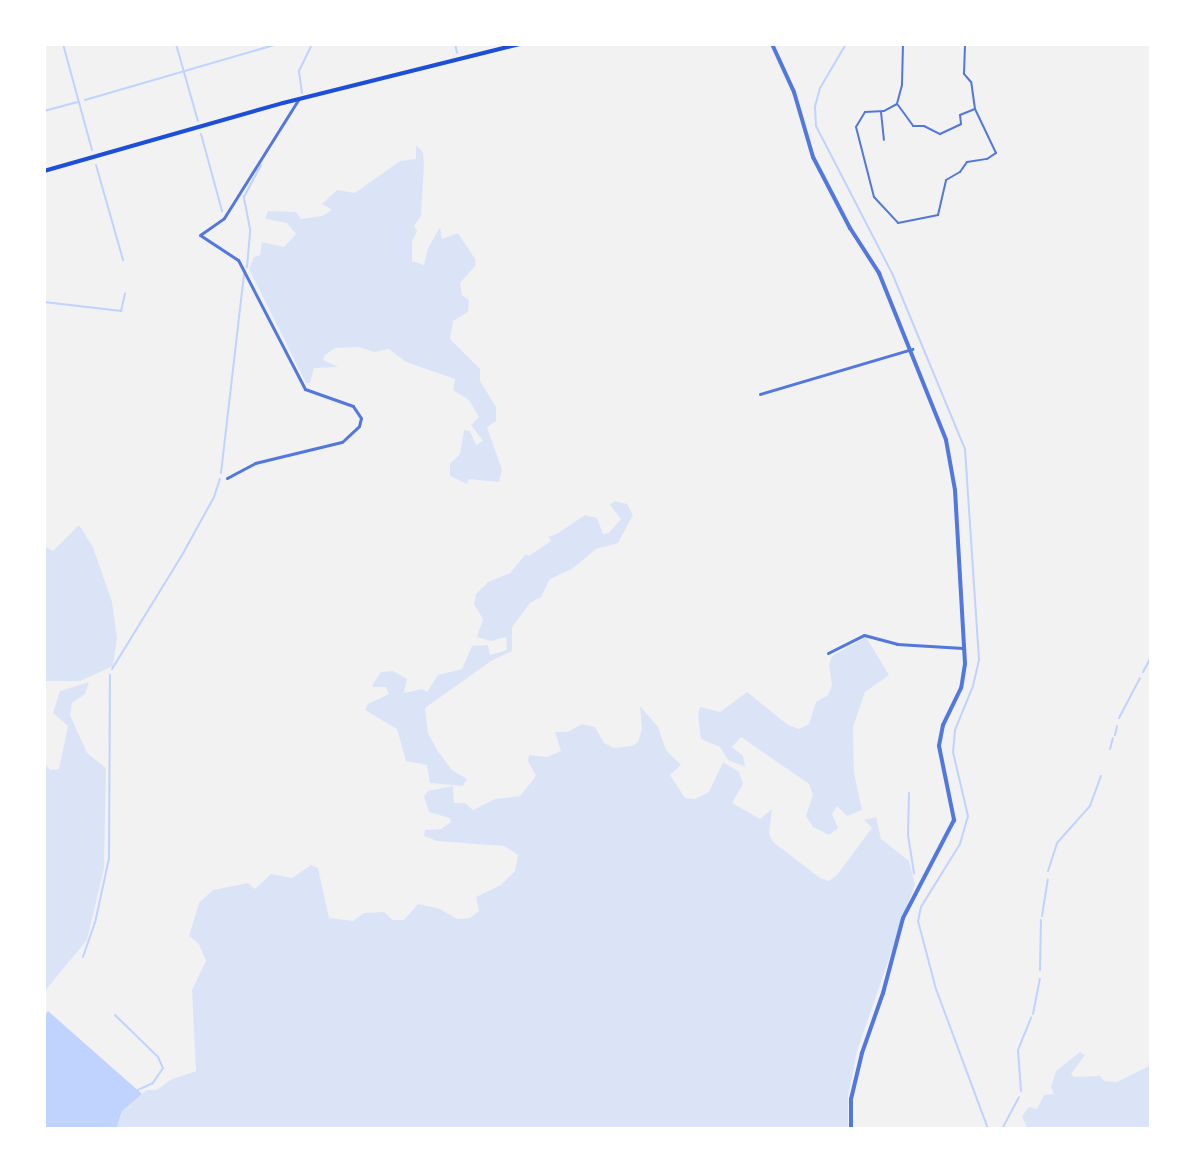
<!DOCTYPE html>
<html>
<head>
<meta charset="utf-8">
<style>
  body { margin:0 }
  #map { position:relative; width:1195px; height:1173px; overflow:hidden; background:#f2f2f2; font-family:Manrope,sans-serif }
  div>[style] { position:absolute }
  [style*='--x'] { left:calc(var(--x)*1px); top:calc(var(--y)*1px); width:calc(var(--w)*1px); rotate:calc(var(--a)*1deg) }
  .green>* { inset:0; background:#dbe4f7 }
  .water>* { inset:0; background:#bfd3fe }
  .stream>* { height:2px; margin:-1px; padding:0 1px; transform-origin:1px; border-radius:1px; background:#bfd3fe }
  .service>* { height:2px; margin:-1px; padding:0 1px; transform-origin:1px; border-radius:1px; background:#5277de }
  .minor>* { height:3px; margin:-1.5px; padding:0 1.5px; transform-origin:1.5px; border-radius:1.5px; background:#5277de }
  .tertiary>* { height:4px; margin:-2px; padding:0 2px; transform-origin:2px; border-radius:2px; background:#5277de }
  .secondary>* { height:4px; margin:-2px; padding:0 2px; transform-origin:2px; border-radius:2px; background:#1d4ed8 }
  span { translate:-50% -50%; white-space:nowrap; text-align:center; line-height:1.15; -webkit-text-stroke:8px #fff; paint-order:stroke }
  .frame { position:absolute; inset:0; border:46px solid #fff; pointer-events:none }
</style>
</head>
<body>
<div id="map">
  <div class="green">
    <i style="clip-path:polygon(416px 145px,423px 152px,424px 165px,421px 216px,414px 226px,417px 231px,412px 242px,412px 261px,424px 265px,428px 248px,440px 227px,442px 239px,458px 233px,475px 259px,476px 265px,460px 283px,462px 295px,469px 300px,468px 312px,453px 321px,450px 339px,480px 369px,480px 381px,496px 407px,496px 421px,487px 427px,502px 470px,499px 482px,469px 479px,467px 484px,450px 476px,450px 464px,460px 454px,464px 430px,470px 431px,476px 445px,483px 441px,471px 425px,479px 417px,469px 400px,453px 390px,455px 379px,406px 362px,389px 349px,374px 352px,359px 347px,335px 348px,325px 355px,323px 360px,338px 367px,314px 368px,310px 383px,306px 383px,249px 269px,254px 257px,260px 255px,262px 242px,284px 247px,296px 234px,287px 223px,265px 219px,268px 211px,296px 212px,301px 219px,322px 216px,332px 210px,322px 204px,337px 190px,355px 193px,400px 161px,416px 159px)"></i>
    <i style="clip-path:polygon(615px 501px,627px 504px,633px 515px,618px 543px,596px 549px,572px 569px,550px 579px,541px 597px,530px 603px,512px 627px,512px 651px,491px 661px,425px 708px,428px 733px,437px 750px,452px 770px,467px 779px,463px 786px,430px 783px,427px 765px,406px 761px,397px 729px,365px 710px,368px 704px,389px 694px,386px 687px,373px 687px,373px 684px,381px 672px,393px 671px,407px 679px,404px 693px,422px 689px,427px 692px,438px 675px,462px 669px,472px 646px,488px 645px,490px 655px,507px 650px,506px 637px,491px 641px,477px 637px,483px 619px,474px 604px,476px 594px,488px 582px,510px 573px,526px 554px,529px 556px,551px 541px,546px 533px,549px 537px,558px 533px,585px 515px,597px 518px,603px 534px,609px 533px,621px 519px,610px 505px)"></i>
    <i style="clip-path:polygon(79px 525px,93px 547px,112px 602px,117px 638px,113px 666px,80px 681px,44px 681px,44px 546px,53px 551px)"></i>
    <i style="clip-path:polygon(866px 637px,889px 675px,865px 692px,853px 727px,854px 773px,862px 810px,847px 816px,837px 806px,832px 814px,838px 828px,829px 835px,813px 827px,806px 816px,813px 795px,809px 784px,741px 737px,732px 747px,743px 756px,745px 767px,728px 760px,720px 747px,701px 739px,698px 715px,700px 707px,720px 712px,747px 692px,788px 725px,799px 729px,809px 724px,816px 702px,828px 695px,832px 685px,829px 665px,832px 656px)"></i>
    <i style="clip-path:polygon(89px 682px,85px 694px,72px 703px,70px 715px,87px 753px,106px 768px,104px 868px,87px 940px,44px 992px,44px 762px,50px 770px,59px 769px,68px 726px,53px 713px,60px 691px)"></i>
    <i style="clip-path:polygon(640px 706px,658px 727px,666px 750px,681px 765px,670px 775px,685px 798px,695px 799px,709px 792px,723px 762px,739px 772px,743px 784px,732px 803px,760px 819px,772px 809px,769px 834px,773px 842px,820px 878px,829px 881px,837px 875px,872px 828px,864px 820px,876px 817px,881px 839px,909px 861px,915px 884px,857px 1051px,848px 1097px,848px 1129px,116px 1129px,122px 1111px,147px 1090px,157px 1090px,170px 1080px,196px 1071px,192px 990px,206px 961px,199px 944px,189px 936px,199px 903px,213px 890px,248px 883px,255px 889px,271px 874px,292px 878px,311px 865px,318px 868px,329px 918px,353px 921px,364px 913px,384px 912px,393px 920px,404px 920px,418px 904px,440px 909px,457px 919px,470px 918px,479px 911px,476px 897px,501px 885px,515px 871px,518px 855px,504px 846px,437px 841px,424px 836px,425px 830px,441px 829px,451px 822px,450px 818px,429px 812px,424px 796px,428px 791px,453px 786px,454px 803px,465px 803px,473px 810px,495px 799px,520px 796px,536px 776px,528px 761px,529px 755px,547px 757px,561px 751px,555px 732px,568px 732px,582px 724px,595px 727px,604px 743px,614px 748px,632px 746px,638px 742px,642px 729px)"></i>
    <i style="clip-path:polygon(1080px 1052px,1085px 1055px,1071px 1074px,1074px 1077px,1100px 1076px,1104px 1081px,1117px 1082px,1151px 1065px,1151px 1129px,1028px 1129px,1022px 1117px,1025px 1112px,1029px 1107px,1037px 1109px,1044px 1095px,1054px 1094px,1051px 1087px,1056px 1071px)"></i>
  </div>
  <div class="water">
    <i style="clip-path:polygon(48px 1011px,142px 1094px,122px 1111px,116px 1129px,44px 1129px,44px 1017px)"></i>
  </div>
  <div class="stream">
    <i style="--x:63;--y:44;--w:110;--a:74.7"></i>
    <i style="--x:176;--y:44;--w:80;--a:74.1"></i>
    <i style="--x:455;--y:44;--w:9;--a:77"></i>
    <i style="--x:846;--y:44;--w:51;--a:120.6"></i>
    <i style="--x:820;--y:88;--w:20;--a:105"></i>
    <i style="--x:815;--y:107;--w:19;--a:87"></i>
    <i style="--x:816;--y:126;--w:165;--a:62.7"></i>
    <i style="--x:892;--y:273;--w:191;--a:67.5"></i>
    <i style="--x:965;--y:449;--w:211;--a:86.2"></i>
    <i style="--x:979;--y:660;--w:27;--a:103"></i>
    <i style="--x:973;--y:686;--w:48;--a:112.2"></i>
    <i style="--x:955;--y:730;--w:22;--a:95"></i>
    <i style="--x:953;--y:752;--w:66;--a:76.8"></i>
    <i style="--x:968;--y:816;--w:29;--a:106"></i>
    <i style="--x:960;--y:844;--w:74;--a:121.8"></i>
    <i style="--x:921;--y:907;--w:14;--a:102"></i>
    <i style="--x:918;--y:921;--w:70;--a:75.2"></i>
    <i style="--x:936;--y:989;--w:149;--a:69.6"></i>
    <i style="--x:302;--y:93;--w:22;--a:-98"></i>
    <i style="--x:299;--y:71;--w:30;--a:-64"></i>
    <i style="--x:85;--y:100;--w:201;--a:-16.2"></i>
    <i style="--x:44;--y:111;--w:35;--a:-15"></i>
    <i style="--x:201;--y:134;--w:80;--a:74.7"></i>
    <i style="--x:96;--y:165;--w:99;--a:74.1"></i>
    <i style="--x:247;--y:267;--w:38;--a:-85"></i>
    <i style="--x:250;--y:229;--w:33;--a:-101"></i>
    <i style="--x:244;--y:197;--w:36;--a:-62"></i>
    <i style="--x:44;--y:302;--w:78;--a:6.7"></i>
    <i style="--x:121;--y:311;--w:18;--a:-77"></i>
    <i style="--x:221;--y:473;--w:200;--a:-83.4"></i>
    <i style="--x:112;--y:669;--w:132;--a:-58.4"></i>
    <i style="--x:181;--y:557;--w:68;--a:-61.2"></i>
    <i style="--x:214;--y:497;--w:19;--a:-72"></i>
    <i style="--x:1143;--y:672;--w:17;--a:-62"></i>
    <i style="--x:1119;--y:718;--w:45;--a:-62.3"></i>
    <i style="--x:1115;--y:735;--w:9;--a:-77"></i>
    <i style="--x:1110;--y:749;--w:11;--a:-75"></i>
    <i style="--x:909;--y:793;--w:42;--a:91.4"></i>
    <i style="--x:908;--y:835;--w:39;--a:81"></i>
    <i style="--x:1048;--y:871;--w:29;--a:-72"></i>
    <i style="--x:1057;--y:843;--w:50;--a:-48.3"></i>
    <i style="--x:1090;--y:806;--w:32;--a:-70"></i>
    <i style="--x:1042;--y:916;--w:37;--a:-81"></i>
    <i style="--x:83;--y:957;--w:36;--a:-71"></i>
    <i style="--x:95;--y:923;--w:66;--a:-77.8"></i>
    <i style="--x:109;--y:858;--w:183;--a:-89.7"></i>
    <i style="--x:1040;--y:970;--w:50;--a:-88.9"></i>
    <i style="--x:1033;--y:1014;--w:36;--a:-79"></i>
    <i style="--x:115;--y:1015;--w:60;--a:44.3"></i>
    <i style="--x:158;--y:1057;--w:12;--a:66"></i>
    <i style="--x:163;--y:1068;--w:18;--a:124"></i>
    <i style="--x:153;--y:1083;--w:17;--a:155"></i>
    <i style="--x:1021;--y:1091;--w:41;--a:-94.2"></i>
    <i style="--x:1018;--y:1050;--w:35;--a:-68"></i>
    <i style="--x:1002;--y:1129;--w:36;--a:-62"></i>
  </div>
  <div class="service">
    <i style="--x:903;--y:44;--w:41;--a:91.4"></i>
    <i style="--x:902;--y:85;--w:20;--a:105"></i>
    <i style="--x:897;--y:104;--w:15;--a:152"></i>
    <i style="--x:884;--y:111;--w:19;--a:177"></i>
    <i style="--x:865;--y:112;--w:17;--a:121"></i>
    <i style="--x:856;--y:127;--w:72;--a:75.6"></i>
    <i style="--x:874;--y:197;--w:35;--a:47"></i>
    <i style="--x:898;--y:223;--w:41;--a:-11.3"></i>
    <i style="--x:938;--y:215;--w:36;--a:-77"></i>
    <i style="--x:946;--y:180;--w:16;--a:-30"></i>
    <i style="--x:960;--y:172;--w:12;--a:-55"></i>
    <i style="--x:967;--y:162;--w:20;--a:-9"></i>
    <i style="--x:987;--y:159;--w:11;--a:-34"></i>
    <i style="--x:996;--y:153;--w:49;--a:-115.5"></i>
    <i style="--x:975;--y:109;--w:27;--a:-98"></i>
    <i style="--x:971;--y:82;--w:11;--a:-131"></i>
    <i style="--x:964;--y:74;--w:30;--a:-88"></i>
    <i style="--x:898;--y:105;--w:26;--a:54"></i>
    <i style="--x:913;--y:126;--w:11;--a:0"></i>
    <i style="--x:924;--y:126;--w:18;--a:27"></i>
    <i style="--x:940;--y:134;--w:23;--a:-25"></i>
    <i style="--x:961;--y:124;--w:9;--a:-96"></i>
    <i style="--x:960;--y:115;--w:16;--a:-22"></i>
    <i style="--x:881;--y:112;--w:28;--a:84"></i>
  </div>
  <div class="minor">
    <i style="--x:760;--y:394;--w:159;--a:-16.5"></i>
    <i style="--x:227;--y:478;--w:32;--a:-28"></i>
    <i style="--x:255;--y:463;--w:89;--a:-13.6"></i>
    <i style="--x:342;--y:442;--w:23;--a:-43"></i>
    <i style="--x:359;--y:426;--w:8;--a:-76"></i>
    <i style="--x:361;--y:418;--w:14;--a:-124"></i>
    <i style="--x:353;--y:406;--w:51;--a:-160.5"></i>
    <i style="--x:305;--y:389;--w:145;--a:-117.4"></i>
    <i style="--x:238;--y:260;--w:45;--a:-146.7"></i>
    <i style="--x:200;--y:235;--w:29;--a:-35"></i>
    <i style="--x:224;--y:218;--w:139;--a:-57.9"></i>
    <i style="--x:828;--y:653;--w:40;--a:-26.6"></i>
    <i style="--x:864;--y:635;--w:34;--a:15"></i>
    <i style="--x:897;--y:644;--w:66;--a:3.5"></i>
  </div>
  <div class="tertiary">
    <i style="--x:772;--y:44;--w:53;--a:65.4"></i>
    <i style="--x:794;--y:92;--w:68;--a:73.7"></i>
    <i style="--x:813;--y:157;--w:80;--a:62.5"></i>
    <i style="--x:850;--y:228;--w:54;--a:57.2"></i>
    <i style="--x:879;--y:273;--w:180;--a:68.1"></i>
    <i style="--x:946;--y:440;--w:51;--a:79.8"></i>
    <i style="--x:955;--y:490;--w:174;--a:86.7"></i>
    <i style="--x:965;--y:664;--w:24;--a:99"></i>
    <i style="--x:961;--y:688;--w:41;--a:115.9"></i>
    <i style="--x:943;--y:725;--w:21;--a:101"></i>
    <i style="--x:939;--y:746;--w:76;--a:78.5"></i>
    <i style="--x:954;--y:820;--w:110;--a:117.5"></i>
    <i style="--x:903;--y:918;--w:78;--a:104.9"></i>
    <i style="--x:883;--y:993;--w:64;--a:109.3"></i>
    <i style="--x:862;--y:1053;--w:47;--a:103.4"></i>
    <i style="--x:851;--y:1099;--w:30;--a:90"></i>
  </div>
  <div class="secondary">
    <i style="--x:44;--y:171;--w:248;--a:-15.9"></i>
    <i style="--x:283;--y:103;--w:243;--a:-14"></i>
  </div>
  <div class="frame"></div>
</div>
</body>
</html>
